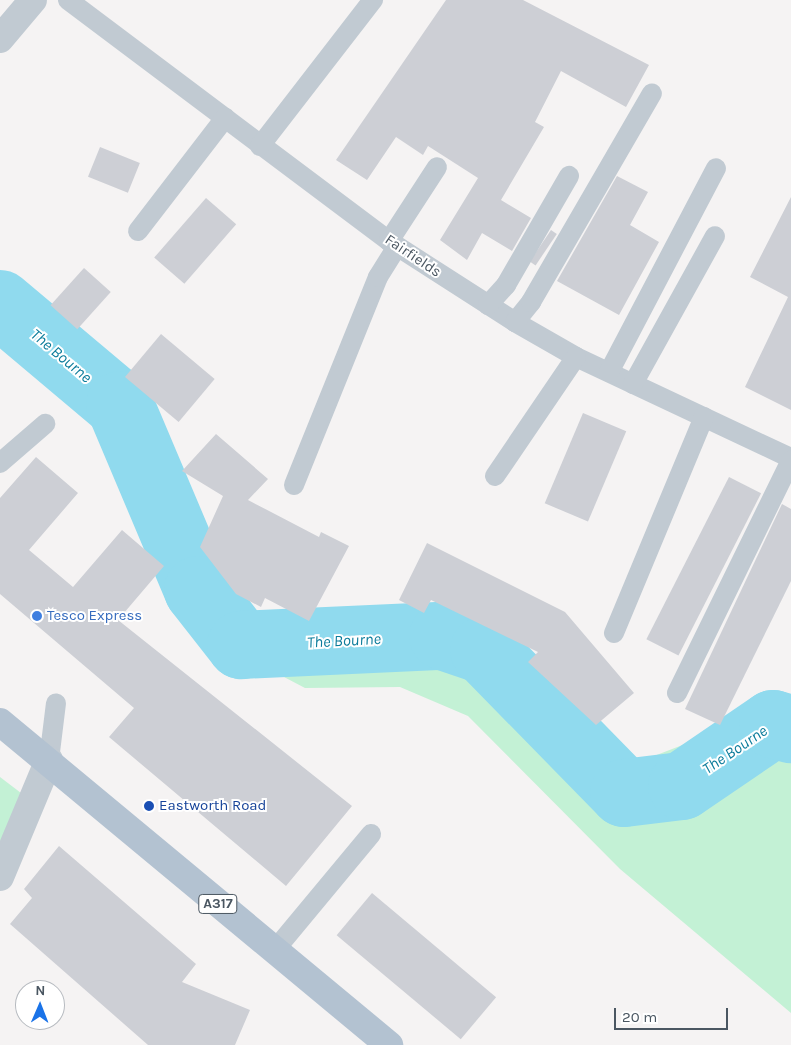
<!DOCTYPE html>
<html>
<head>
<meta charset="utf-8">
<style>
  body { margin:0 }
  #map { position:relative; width:791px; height:1045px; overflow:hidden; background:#f5f3f3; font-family:Karla,sans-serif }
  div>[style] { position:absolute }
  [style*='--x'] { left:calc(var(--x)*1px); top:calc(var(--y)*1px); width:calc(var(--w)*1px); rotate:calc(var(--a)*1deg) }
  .green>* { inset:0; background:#c3f1d5 }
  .river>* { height:68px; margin:-34px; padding:0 34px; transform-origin:34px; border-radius:34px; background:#90daee }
  .building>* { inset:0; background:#cdcfd5; transform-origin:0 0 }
  .service>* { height:20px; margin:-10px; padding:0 10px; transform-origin:10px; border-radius:10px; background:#c1cad2 }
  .minor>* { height:28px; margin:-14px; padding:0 14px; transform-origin:14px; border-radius:14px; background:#c1cad2 }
  .tertiary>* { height:28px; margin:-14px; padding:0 14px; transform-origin:14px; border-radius:14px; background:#c1cad2 }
  .primary>* { height:28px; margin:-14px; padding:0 14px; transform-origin:14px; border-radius:14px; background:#b3c2d1 }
  .dots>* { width:14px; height:14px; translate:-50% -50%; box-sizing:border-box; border:2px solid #fff; border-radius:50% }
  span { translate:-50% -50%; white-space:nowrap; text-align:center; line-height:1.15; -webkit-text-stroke:4px #fff; paint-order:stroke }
  .shield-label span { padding:1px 4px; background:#fff; border:1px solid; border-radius:4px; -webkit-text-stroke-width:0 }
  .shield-label { font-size:14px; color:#4a5661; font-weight:700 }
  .street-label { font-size:15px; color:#4a5661 }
  .shop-label { font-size:15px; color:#366cbe }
  .left { translate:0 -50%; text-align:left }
  .transit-label { font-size:15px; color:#164399 }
  .water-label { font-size:16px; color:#0c7c9b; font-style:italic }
  .north { position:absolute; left:15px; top:980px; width:50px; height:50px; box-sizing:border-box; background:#fff; border:1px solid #b7bbc0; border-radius:50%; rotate:1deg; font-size:14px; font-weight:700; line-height:20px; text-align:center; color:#4a5661 }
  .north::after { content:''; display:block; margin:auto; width:18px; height:22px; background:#1a73e8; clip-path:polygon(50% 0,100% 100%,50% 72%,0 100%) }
  .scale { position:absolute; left:614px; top:1008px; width:114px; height:22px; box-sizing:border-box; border:2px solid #4a5661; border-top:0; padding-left:6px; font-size:15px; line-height:18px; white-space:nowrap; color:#4a5661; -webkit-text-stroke:4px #fff; paint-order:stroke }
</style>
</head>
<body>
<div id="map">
  <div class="green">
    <i style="clip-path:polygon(271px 619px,495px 631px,636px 763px,716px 732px,791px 710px,791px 1013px,620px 869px,468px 716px,400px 687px,305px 688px,204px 635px)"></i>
    <i style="clip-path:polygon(0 777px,21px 793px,0 843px)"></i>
  </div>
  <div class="river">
    <i style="--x:0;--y:304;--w:157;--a:40.1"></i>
    <i style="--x:120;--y:405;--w:201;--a:67.1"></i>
    <i style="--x:198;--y:590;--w:70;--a:52"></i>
    <i style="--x:241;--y:645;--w:202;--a:-2.6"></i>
    <i style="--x:443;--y:636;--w:43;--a:18.9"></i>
    <i style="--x:484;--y:650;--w:200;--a:45.6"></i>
    <i style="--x:624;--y:793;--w:58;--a:-6.9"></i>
    <i style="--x:682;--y:786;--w:110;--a:-34.3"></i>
    <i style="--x:773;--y:724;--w:19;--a:16"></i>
  </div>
  <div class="building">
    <i style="clip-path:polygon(446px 0,523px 0,649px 65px,626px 107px,561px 71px,535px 122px,544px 127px,501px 200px,531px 218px,512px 251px,482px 233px,467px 260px,440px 240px,478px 178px,428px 146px,423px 155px,396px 137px,367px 180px,336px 160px)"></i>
    <i style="left:100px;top:147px;width:43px;height:32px;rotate:22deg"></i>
    <i style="clip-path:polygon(617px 176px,648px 192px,630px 225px,659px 242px,619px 315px,557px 281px)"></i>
    <i style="clip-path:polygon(791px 197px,791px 410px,745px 387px,788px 297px,750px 277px)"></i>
    <i style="left:206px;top:198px;width:40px;height:79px;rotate:41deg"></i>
    <i style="left:551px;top:230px;width:7px;height:38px;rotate:34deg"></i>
    <i style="left:84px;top:268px;width:36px;height:50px;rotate:42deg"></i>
    <i style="left:161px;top:334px;width:70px;height:56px;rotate:40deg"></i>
    <i style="left:583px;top:413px;width:47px;height:98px;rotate:23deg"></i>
    <i style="clip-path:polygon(216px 434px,268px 479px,248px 500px,319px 537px,321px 532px,349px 546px,309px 621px,265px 598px,261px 607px,236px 594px,200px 547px,223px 496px,182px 471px)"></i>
    <i style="clip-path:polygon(36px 457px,78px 493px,29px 550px,73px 587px,122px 530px,164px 566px,118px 620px,352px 806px,286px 886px,109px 737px,134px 708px,0 594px,0 498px)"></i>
    <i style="left:729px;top:477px;width:36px;height:182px;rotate:27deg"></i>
    <i style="clip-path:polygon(782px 504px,791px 509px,791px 581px,720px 725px,685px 709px)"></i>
    <i style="clip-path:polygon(427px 543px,565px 612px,634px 693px,596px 725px,528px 662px,538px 652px,431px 600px,424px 613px,399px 600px)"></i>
    <i style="clip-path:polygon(59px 846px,196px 964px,182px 982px,250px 1010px,235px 1045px,148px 1045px,10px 924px,32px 898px,24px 889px)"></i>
    <i style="left:372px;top:893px;width:162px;height:55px;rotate:40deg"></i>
  </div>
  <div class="service">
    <i style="--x:68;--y:0;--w:401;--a:36.9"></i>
    <i style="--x:389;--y:241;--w:150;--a:32.7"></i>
    <i style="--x:515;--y:322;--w:70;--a:29.8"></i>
    <i style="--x:576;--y:357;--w:238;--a:25.2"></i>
    <i style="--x:260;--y:146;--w:185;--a:-52.3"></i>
    <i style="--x:138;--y:231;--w:143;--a:-52.4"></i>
    <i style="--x:389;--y:241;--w:88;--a:-57"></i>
    <i style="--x:488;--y:305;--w:27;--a:-48"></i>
    <i style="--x:506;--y:285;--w:126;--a:-60"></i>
    <i style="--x:515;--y:322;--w:26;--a:-51"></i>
    <i style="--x:531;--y:302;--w:241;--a:-59.9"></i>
    <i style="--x:609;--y:372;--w:230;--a:-62.3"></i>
    <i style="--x:633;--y:384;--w:169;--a:-61"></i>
    <i style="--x:0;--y:463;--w:60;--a:-40.9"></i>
    <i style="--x:495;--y:476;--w:144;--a:-55.8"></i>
    <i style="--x:294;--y:485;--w:224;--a:-68"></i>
    <i style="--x:378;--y:277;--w:36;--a:-58"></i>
    <i style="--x:614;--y:633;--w:234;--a:-67.4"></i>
    <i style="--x:677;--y:693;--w:259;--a:-63.9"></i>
    <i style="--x:49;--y:760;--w:57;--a:-83"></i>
    <i style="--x:274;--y:951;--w:152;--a:-50.3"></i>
  </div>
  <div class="minor">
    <i style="--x:0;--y:877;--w:127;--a:-67.3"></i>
  </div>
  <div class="tertiary">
    <i style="--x:0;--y:39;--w:51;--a:-49.8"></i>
  </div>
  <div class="primary">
    <i style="--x:0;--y:722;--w:506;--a:39.7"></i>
  </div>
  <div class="dots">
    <i style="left:37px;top:616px;background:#3f7fe0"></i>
    <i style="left:149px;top:806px;background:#1a4fb4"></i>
  </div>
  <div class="shield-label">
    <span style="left:218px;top:904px">A317</span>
  </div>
  <div class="street-label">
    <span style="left:413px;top:256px;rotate:34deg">Fairfields</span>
  </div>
  <div class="shop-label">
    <span class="left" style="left:47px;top:616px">Tesco Express</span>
  </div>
  <div class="transit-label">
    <span class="left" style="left:159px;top:806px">Eastworth Road</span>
  </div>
  <div class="water-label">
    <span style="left:61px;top:356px;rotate:40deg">The Bourne</span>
    <span style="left:344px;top:641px;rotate:-3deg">The Bourne</span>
    <span style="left:735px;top:750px;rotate:-34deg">The Bourne</span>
  </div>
  <div class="north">N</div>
  <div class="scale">20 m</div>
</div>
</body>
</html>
